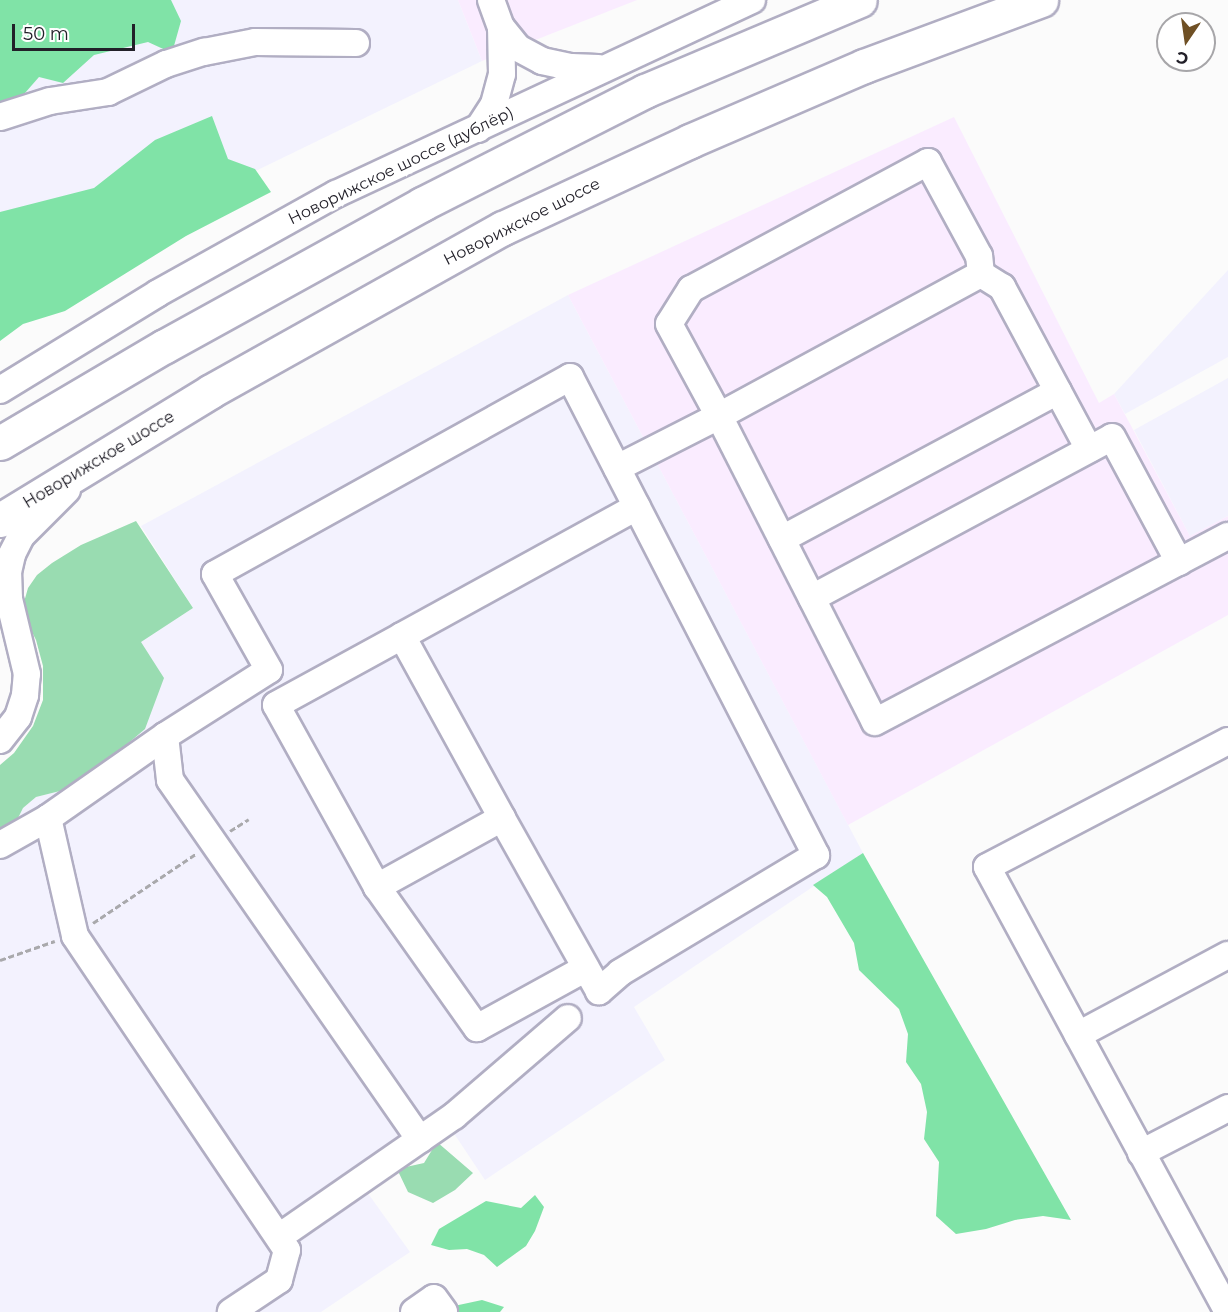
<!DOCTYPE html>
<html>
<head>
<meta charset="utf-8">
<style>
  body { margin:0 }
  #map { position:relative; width:1228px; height:1312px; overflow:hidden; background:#fbfbfb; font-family:Montserrat,sans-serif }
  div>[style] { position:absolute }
  .built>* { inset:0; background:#f3f2fe }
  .industrial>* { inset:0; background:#faecff }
  .green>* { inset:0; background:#99dcb1 }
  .forest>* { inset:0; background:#80e3a7 }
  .path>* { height:3px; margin-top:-1.5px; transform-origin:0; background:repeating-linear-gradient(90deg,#a9a9ac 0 6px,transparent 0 9px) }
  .roads { filter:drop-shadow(2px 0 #b1aec3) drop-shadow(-2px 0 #b1aec3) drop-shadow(0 2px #b1aec3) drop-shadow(0 -2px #b1aec3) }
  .minor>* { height:26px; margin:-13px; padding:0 13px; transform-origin:13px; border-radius:13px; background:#fff }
  .highway>* { height:33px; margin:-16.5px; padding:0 16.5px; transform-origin:16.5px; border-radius:16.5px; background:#fff }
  span { translate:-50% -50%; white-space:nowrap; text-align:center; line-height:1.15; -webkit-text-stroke:6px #fff; paint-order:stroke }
  .street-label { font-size:16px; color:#222029 }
  .north { position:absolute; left:1156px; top:12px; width:60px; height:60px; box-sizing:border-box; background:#fff; border:2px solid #a7a6a9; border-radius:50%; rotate:193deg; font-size:16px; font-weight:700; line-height:24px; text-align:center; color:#222029 }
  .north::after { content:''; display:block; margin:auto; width:21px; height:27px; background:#6f5025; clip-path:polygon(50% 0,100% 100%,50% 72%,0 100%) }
  .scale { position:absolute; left:12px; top:24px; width:123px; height:27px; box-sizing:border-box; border:3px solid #222029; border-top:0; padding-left:8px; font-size:18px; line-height:21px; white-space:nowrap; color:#222029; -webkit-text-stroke:4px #fff; paint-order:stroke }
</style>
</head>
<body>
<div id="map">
  <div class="built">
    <i style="clip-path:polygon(0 0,458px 0,482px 61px,0 295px)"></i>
    <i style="clip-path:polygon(1228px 270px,1228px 357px,1125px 414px,1114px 394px)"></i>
    <i style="clip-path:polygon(568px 295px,863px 853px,634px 1007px,665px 1060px,485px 1180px,449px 1126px,362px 1185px,410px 1252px,321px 1312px,0 1312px,0 837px,16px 822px,23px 808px,36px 797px,64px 790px,99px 768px,140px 642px,193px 608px,141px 526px)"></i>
    <i style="clip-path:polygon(1228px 378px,1228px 516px,1190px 536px,1134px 430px)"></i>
  </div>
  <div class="industrial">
    <i style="clip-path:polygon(458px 0,637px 0,482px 61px)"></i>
    <i style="clip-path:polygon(954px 117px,1099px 403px,1114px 394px,1190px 536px,1228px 516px,1228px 615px,848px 825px,568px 295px)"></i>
  </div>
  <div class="green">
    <i style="clip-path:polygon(136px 521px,193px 608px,141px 642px,164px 678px,145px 729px,99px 768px,64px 790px,36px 797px,23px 808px,16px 822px,0 837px,0 765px,14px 753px,33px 726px,43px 700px,43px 666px,36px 640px,25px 618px,24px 602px,28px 588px,37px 575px,52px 563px,81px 545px)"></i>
    <i style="clip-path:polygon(437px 1142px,473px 1173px,455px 1190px,433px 1203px,408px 1192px,397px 1169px,424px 1163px)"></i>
  </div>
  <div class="forest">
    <i style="clip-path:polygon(0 0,171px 0,181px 21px,172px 53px,148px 42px,94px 55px,63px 83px,39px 77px,18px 101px,0 108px)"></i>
    <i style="clip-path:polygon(212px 116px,228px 159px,255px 169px,271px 192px,186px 236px,65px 311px,23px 324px,0 341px,0 212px,94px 188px,155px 140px)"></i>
    <i style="clip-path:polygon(863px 853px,1071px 1220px,1043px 1216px,1015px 1220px,986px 1229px,956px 1234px,936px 1216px,939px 1162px,924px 1139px,927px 1112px,921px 1084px,906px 1062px,908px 1034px,899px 1009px,859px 970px,854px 943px,827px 897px,813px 885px)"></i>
    <i style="clip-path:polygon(535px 1195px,544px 1207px,535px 1231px,526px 1246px,497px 1267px,484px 1255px,467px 1249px,449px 1250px,431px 1245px,439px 1229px,486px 1201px,521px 1208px)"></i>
    <i style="clip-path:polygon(482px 1300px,504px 1307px,500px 1312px,426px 1312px)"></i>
  </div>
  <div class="path">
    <i style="left:230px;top:831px;width:22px;rotate:-32deg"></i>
    <i style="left:93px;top:923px;width:125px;rotate:-33.9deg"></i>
    <i style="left:0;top:960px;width:58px;rotate:-19.1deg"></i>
  </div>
  <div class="roads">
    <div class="minor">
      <i style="left:491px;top:0;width:29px;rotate:70deg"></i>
      <i style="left:501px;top:27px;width:27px;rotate:51deg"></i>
      <i style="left:518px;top:48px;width:27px;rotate:28deg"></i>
      <i style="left:542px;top:61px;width:30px;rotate:12deg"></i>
      <i style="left:571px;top:67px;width:27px;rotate:2deg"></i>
      <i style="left:0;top:117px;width:52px;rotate:-17.7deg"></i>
      <i style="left:50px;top:101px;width:59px;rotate:-8.8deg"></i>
      <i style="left:108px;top:92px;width:64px;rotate:-25.8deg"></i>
      <i style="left:166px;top:64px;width:40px;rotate:-18deg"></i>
      <i style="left:204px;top:52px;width:52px;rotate:-11.1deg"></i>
      <i style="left:255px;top:42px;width:101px;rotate:0.6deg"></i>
      <i style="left:478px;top:129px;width:30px;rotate:-57deg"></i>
      <i style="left:494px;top:104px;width:31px;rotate:-75deg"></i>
      <i style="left:502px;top:74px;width:47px;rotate:-91.2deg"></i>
      <i style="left:981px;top:274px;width:18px;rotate:-96deg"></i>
      <i style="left:979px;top:256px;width:107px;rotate:-118.5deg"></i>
      <i style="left:928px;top:162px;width:269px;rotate:151.8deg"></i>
      <i style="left:691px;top:289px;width:41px;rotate:122.2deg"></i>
      <i style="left:669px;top:324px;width:105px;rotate:61.5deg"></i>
      <i style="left:719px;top:416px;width:298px;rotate:-28.5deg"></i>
      <i style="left:981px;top:274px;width:25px;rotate:32deg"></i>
      <i style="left:1002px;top:287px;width:184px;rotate:61.8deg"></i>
      <i style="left:0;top:390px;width:185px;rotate:-31.5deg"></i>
      <i style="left:158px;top:293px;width:204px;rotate:-29.1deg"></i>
      <i style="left:336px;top:194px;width:459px;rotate:-25deg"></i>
      <i style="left:617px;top:468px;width:114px;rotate:-27deg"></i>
      <i style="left:719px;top:416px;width:343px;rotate:63deg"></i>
      <i style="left:875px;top:722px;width:399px;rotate:-27.8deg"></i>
      <i style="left:782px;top:539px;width:313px;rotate:-28.2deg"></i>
      <i style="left:812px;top:598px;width:340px;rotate:-28.2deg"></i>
      <i style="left:1112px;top:437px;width:142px;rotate:61.8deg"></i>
      <i style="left:402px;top:636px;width:208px;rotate:61.2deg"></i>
      <i style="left:502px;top:818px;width:143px;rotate:151.1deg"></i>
      <i style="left:377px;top:887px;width:208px;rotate:-119deg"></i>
      <i style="left:276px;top:705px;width:144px;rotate:-28.7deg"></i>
      <i style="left:402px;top:636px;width:268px;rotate:-28.8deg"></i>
      <i style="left:165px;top:736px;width:44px;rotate:83.5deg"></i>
      <i style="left:170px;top:780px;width:438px;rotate:55.2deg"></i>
      <i style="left:0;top:740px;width:29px;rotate:-52deg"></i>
      <i style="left:18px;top:717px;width:23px;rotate:-72deg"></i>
      <i style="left:25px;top:695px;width:21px;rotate:-85deg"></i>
      <i style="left:27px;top:674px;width:77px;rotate:-103.5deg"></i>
      <i style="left:9px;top:599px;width:27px;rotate:-92deg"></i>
      <i style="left:8px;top:572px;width:18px;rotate:-77deg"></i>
      <i style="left:12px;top:554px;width:20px;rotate:-63deg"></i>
      <i style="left:21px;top:536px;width:65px;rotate:-45deg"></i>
      <i style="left:48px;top:818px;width:143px;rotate:-35deg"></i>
      <i style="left:165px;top:736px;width:123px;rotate:-32.4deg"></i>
      <i style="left:269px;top:670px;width:110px;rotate:-119.4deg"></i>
      <i style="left:215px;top:574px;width:406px;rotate:-29deg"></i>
      <i style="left:570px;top:377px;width:538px;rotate:62.77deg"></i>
      <i style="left:816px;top:855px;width:229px;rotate:149deg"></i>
      <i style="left:620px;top:973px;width:28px;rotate:139deg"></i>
      <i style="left:599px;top:991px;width:198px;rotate:-119.3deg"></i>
      <i style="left:0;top:845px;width:55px;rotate:-29.4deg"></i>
      <i style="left:48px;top:818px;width:121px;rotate:77.1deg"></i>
      <i style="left:75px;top:936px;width:379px;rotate:56deg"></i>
      <i style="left:287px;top:1250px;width:31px;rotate:105deg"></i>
      <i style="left:279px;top:1280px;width:58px;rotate:146.3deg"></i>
      <i style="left:377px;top:887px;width:173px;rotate:54.7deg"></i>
      <i style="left:477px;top:1028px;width:124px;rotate:-28.8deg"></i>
      <i style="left:1078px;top:1035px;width:170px;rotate:-28.1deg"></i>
      <i style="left:1141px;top:1153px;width:98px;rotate:-27.3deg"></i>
      <i style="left:279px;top:1237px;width:213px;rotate:-34.7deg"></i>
      <i style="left:454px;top:1116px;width:150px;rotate:-40.7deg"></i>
      <i style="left:414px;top:1312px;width:24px;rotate:-35deg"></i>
      <i style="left:434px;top:1298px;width:17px;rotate:54deg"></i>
      <i style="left:1228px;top:1312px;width:506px;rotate:-118.44deg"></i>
      <i style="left:987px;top:867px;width:272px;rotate:-27.6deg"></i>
    </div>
    <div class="highway">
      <i style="left:0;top:443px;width:191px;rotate:-30.5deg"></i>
      <i style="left:165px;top:346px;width:294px;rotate:-28.9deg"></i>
      <i style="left:422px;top:204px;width:250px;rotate:-26.9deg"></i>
      <i style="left:645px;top:91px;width:233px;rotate:-22.9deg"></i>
      <i style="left:0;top:520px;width:247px;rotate:-31.4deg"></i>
      <i style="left:211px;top:391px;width:334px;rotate:-29.2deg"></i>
      <i style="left:503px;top:228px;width:206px;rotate:-24.9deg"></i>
      <i style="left:690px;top:141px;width:189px;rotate:-23.3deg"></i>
      <i style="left:864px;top:66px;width:189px;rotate:-20.4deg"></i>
    </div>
  </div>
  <div class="street-label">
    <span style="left:401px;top:166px;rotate:-26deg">Новорижское шоссе (дублёр)</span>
    <span style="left:522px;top:222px;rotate:-27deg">Новорижское шоссе</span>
    <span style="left:99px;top:460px;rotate:-31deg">Новорижское шоссе</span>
  </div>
  <div class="north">С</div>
  <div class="scale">50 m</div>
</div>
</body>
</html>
